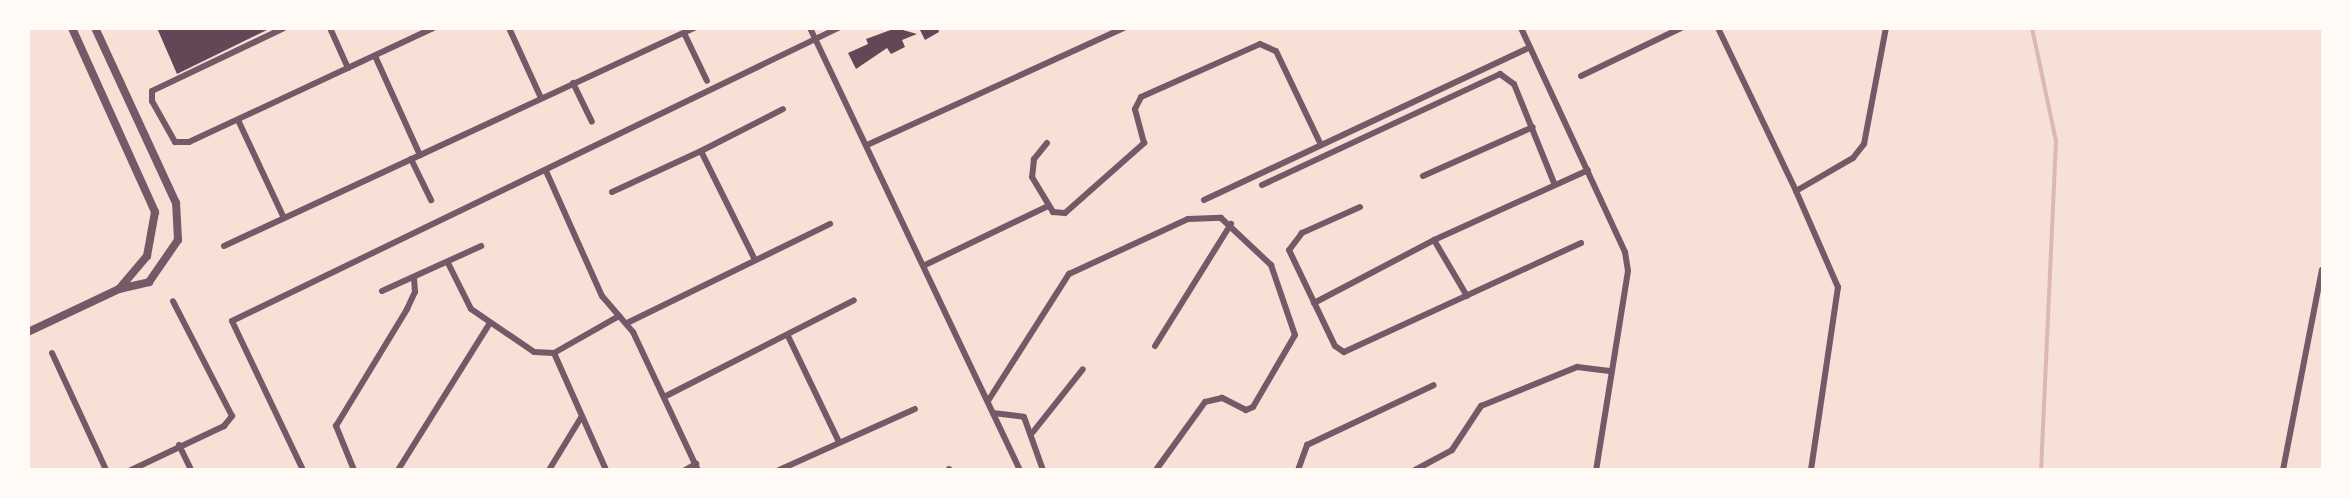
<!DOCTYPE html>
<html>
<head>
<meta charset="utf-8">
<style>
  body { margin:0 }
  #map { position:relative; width:2351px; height:498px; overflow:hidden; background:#f7e1d7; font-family:"Fira Sans Condensed",sans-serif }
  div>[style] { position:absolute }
  .stream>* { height:4px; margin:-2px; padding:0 2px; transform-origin:2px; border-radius:2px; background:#dcb8b0 }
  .building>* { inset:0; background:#644757 }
  .minor>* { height:6px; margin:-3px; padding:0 3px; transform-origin:3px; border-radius:3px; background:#755966 }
  .tertiary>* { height:8px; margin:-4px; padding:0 4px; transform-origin:4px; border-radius:4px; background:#755966 }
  span { translate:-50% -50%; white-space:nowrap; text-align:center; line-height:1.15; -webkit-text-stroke:5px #fffaf5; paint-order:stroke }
  .frame { position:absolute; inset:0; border:30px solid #fffaf5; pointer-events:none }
</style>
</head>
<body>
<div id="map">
  <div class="stream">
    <i style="left:2032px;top:28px;width:116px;rotate:78deg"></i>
    <i style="left:2056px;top:141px;width:329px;rotate:92.6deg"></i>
  </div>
  <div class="building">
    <i style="clip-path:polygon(157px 28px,271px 28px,177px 74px)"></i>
    <i style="clip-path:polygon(896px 28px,917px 34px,902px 40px,905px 47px,891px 54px,887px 48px,856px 69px,848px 53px,868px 44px,866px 39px)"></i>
    <i style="clip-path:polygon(919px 28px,938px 28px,939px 32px,925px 40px)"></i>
  </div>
  <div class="minor">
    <i style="left:284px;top:28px;width:146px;rotate:154.5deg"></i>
    <i style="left:152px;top:91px;width:10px;rotate:90deg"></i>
    <i style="left:152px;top:101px;width:47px;rotate:60.7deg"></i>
    <i style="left:175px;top:142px;width:14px"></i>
    <i style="left:189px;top:142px;width:269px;rotate:-25deg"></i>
    <i style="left:330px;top:28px;width:44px;rotate:65.8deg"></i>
    <i style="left:509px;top:28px;width:77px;rotate:65.4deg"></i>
    <i style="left:810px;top:28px;width:489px;rotate:64.6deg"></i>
    <i style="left:1521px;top:28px;width:247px;rotate:65.1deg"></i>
    <i style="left:1625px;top:252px;width:19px;rotate:81deg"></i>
    <i style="left:1628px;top:271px;width:202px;rotate:99.1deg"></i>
    <i style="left:1718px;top:28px;width:181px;rotate:64.4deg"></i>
    <i style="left:1796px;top:191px;width:66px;rotate:-30.1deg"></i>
    <i style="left:1853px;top:158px;width:18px;rotate:-52deg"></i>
    <i style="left:1864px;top:144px;width:118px;rotate:-79.3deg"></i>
    <i style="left:684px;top:33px;width:53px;rotate:64.4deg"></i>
    <i style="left:375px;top:56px;width:109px;rotate:65.6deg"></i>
    <i style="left:1581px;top:76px;width:111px;rotate:-25.6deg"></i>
    <i style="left:573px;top:83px;width:43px;rotate:64deg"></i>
    <i style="left:238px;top:120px;width:108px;rotate:64.9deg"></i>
    <i style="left:1047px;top:143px;width:21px;rotate:129deg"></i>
    <i style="left:1034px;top:159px;width:18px;rotate:96deg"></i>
    <i style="left:1032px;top:177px;width:41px;rotate:59deg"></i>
    <i style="left:1053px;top:212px;width:12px;rotate:5deg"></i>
    <i style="left:1065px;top:213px;width:106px;rotate:-41.5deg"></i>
    <i style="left:1144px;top:143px;width:35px;rotate:-105deg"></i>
    <i style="left:1135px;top:109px;width:13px;rotate:-63deg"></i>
    <i style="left:1141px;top:97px;width:130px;rotate:-24deg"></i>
    <i style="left:1260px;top:44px;width:17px;rotate:24deg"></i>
    <i style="left:1276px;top:51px;width:102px;rotate:64.4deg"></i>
    <i style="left:867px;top:145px;width:282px;rotate:-24.5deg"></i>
    <i style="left:411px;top:159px;width:46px;rotate:64deg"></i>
    <i style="left:546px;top:171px;width:137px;rotate:65.9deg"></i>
    <i style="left:602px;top:296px;width:48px;rotate:49.3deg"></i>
    <i style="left:633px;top:332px;width:153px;rotate:64.8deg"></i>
    <i style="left:1423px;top:176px;width:120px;rotate:-24deg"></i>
    <i style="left:1262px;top:185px;width:263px;rotate:-25deg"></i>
    <i style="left:1500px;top:74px;width:17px;rotate:36deg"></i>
    <i style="left:1514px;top:84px;width:107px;rotate:68deg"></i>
    <i style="left:1796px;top:191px;width:105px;rotate:66.4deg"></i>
    <i style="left:1838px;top:287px;width:185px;rotate:98.4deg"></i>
    <i style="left:612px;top:192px;width:98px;rotate:-24.7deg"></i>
    <i style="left:1204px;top:200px;width:360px;rotate:-25.1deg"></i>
    <i style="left:1360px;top:207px;width:64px;rotate:155.9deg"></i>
    <i style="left:1302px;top:233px;width:21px;rotate:127deg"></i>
    <i style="left:1289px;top:250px;width:106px;rotate:64.4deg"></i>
    <i style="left:1335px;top:346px;width:11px;rotate:34deg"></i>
    <i style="left:1344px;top:352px;width:261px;rotate:-24.7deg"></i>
    <i style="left:1434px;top:240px;width:65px;rotate:59.5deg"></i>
    <i style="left:224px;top:246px;width:518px;rotate:-24.88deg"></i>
    <i style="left:754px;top:258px;width:119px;rotate:-116.4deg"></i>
    <i style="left:701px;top:151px;width:92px;rotate:-27.1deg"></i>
    <i style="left:448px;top:263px;width:51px;rotate:63.4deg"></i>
    <i style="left:471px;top:309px;width:76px;rotate:34.3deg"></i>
    <i style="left:534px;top:352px;width:20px;rotate:3deg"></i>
    <i style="left:554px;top:353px;width:75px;rotate:-29.6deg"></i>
    <i style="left:925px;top:265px;width:136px;rotate:-25.6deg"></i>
    <i style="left:382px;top:291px;width:109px;rotate:-24.4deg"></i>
    <i style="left:1314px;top:303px;width:136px;rotate:-27.7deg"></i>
    <i style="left:1434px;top:240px;width:169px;rotate:-24.4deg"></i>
    <i style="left:627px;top:323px;width:226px;rotate:-26deg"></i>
    <i style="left:788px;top:336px;width:118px;rotate:64.3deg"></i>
    <i style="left:1155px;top:346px;width:144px;rotate:-58.1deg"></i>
    <i style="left:52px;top:353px;width:129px;rotate:65.2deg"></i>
    <i style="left:554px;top:353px;width:128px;rotate:66deg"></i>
    <i style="left:664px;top:397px;width:213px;rotate:-27deg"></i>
    <i style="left:988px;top:401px;width:151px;rotate:-57.5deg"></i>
    <i style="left:1069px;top:274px;width:131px;rotate:-24.8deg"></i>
    <i style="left:1188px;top:219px;width:33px;rotate:-2deg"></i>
    <i style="left:1221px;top:218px;width:69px;rotate:43.2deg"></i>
    <i style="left:1271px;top:265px;width:74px;rotate:71.1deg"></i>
    <i style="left:1295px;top:335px;width:83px;rotate:120.3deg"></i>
    <i style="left:1253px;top:407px;width:8px;rotate:157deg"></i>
    <i style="left:1246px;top:410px;width:27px;rotate:-153deg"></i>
    <i style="left:1222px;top:398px;width:17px;rotate:167deg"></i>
    <i style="left:1205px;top:402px;width:84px;rotate:125.8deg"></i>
    <i style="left:993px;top:413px;width:31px;rotate:7deg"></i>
    <i style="left:1024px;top:417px;width:56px;rotate:70.3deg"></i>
    <i style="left:1033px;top:432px;width:80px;rotate:-51.6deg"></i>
    <i style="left:179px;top:445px;width:28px;rotate:64deg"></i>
    <i style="left:131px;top:470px;width:103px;rotate:-25.3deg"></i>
    <i style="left:224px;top:426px;width:13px;rotate:-51deg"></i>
    <i style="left:232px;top:416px;width:129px;rotate:-117.2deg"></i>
    <i style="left:303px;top:470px;width:165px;rotate:-115.5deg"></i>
    <i style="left:232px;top:321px;width:673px;rotate:-25.8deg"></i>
    <i style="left:354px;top:470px;width:48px;rotate:-112.2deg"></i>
    <i style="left:336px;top:426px;width:137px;rotate:-58.7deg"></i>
    <i style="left:407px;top:309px;width:19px;rotate:-65deg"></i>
    <i style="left:415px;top:292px;width:15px;rotate:-94deg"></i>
    <i style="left:398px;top:470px;width:173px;rotate:-58deg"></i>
    <i style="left:549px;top:470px;width:63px;rotate:-58.6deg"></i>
    <i style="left:685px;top:470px;width:13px;rotate:-29deg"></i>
    <i style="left:779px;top:470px;width:149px;rotate:-24.2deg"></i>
    <i style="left:949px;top:470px;width:1px;rotate:-90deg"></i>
    <i style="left:1298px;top:470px;width:27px;rotate:-70deg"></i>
    <i style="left:1307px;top:445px;width:140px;rotate:-25.3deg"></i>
    <i style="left:1415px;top:470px;width:42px;rotate:-28.4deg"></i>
    <i style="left:1452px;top:450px;width:53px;rotate:-56.6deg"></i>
    <i style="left:1481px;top:406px;width:104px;rotate:-22.1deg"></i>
    <i style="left:1577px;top:367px;width:35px;rotate:7deg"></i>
    <i style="left:2283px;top:470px;width:204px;rotate:-79deg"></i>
  </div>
  <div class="tertiary">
    <i style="left:72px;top:28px;width:202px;rotate:65.7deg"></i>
    <i style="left:155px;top:212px;width:45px;rotate:100.3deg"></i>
    <i style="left:147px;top:256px;width:43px;rotate:130.3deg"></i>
    <i style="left:28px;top:332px;width:101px;rotate:-25.3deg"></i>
    <i style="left:119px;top:289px;width:31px;rotate:-13deg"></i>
    <i style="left:149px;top:282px;width:51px;rotate:-55.4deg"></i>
    <i style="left:178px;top:240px;width:37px;rotate:-93deg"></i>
    <i style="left:176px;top:203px;width:193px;rotate:-114.8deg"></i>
  </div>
  <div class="frame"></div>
</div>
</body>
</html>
